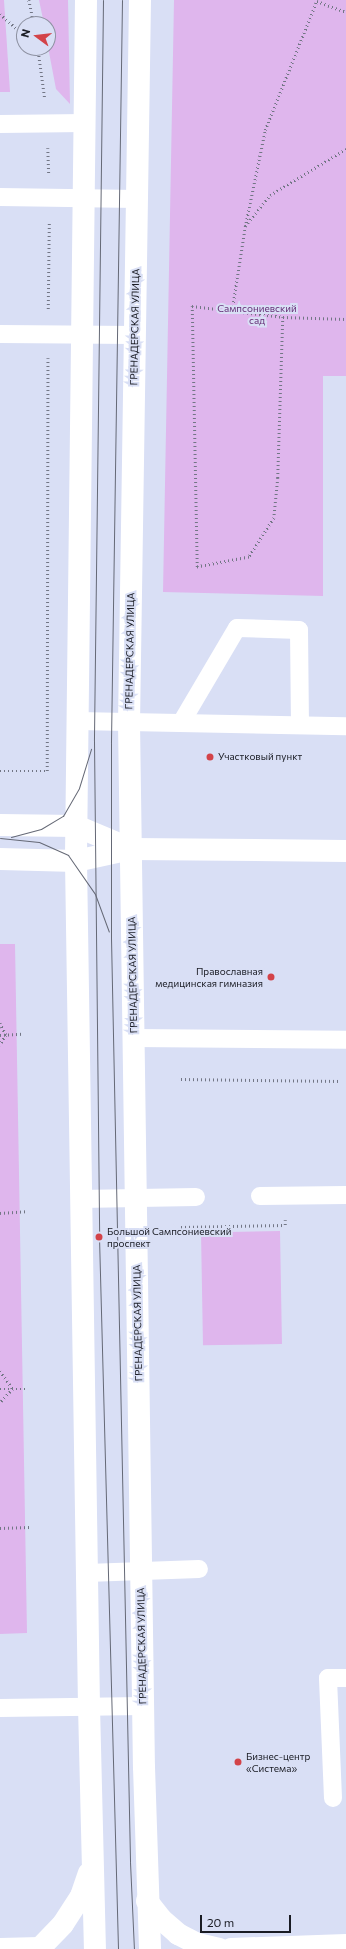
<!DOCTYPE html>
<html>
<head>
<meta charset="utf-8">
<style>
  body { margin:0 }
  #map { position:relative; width:346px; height:1949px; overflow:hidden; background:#d9dff5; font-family:Commissioner,sans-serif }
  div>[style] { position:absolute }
  .green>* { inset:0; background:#dfb6ed; transform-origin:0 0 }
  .path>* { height:2.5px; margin-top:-1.25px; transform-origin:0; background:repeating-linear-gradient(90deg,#727685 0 1px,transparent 0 4px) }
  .lane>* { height:18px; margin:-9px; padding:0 9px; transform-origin:9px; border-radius:9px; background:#fff }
  .secondary>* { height:22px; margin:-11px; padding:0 11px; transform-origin:11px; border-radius:11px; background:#fff }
  .tram>* { height:1px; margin:-0.5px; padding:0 0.5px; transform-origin:0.5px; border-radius:0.5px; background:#656976 }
  .dots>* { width:11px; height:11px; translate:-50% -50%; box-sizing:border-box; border:2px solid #d9dff5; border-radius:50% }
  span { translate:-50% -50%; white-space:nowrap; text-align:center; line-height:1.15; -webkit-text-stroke:4px #d9dff5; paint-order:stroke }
  .park-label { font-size:10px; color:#663077 }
  .street-label { font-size:10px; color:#1a1c24 }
  .poi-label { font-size:10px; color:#1a1c24 }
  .left { translate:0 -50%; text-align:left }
  .right { translate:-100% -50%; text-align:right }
  .north { position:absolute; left:16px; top:16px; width:40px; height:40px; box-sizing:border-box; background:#d9dff5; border:1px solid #8d91a1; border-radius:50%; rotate:285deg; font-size:11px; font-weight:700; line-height:16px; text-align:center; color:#1a1c24 }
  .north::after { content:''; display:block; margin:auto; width:14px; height:18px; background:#d34349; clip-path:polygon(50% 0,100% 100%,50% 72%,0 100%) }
  .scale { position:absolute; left:200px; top:1915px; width:91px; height:18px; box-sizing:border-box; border:2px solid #1a1c24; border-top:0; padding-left:5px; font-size:12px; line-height:14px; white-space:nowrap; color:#1a1c24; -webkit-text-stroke:3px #d9dff5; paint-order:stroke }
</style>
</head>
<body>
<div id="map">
  <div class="green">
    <i style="clip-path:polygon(0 0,4px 0,10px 92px,0 92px)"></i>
    <i style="clip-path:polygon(39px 0,68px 0,70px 104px,56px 89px,48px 47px,48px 24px,44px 24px)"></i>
    <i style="clip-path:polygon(174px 0,346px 0,346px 376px,323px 376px,323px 596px,163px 592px)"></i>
    <i style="clip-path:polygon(0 944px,15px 944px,27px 1633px,0 1634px)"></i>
    <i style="left:280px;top:1231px;width:113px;height:79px;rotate:89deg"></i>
  </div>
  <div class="path">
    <i style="left:29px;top:0;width:25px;rotate:78deg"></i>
    <i style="left:317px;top:1px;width:31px;rotate:21deg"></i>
    <i style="left:0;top:14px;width:32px;rotate:41deg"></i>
    <i style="left:38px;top:48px;width:51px;rotate:82.2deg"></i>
    <i style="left:48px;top:148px;width:25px;rotate:88deg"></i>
    <i style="left:245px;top:226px;width:40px;rotate:-51deg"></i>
    <i style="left:270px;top:195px;width:89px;rotate:-31.2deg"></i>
    <i style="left:48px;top:309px;width:87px;rotate:-89.3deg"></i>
    <i style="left:232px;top:310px;width:84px;rotate:-81.1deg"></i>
    <i style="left:245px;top:227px;width:99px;rotate:-78.3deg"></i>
    <i style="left:265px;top:130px;width:140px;rotate:-68.2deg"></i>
    <i style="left:283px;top:317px;width:161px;rotate:91.8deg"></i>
    <i style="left:278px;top:478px;width:40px;rotate:95.7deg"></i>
    <i style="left:274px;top:518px;width:46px;rotate:122.7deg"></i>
    <i style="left:249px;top:557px;width:53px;rotate:169.1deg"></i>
    <i style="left:197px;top:567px;width:261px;rotate:-91.1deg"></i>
    <i style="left:192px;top:306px;width:92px;rotate:6.9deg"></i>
    <i style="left:283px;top:317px;width:63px;rotate:1.8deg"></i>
    <i style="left:0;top:771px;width:47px"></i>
    <i style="left:47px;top:771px;width:413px;rotate:-89.9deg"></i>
    <i style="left:0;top:1023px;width:13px;rotate:63deg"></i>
    <i style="left:6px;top:1035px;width:12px;rotate:121deg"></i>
    <i style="left:0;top:1035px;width:22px;rotate:-3deg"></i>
    <i style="left:181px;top:1079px;width:160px;rotate:0.7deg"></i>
    <i style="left:0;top:1213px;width:26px;rotate:-4deg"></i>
    <i style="left:181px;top:1227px;width:104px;rotate:-1.1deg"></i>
    <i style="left:285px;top:1225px;width:5px;rotate:-90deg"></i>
    <i style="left:0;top:1371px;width:22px;rotate:54deg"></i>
    <i style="left:13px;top:1389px;width:19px;rotate:133deg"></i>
    <i style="left:0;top:1389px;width:28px"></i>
    <i style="left:0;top:1528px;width:30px;rotate:-2deg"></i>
  </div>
  <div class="lane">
    <i style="left:0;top:124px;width:85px;rotate:-0.7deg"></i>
    <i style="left:0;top:197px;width:137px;rotate:0.8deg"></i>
    <i style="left:0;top:334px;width:135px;rotate:0.4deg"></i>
    <i style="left:77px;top:721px;width:269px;rotate:1.1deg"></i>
    <i style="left:181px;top:723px;width:110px;rotate:-59.5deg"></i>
    <i style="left:237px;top:628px;width:62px;rotate:1.8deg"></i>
    <i style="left:299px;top:630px;width:95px;rotate:89.4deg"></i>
    <i style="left:134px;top:1038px;width:212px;rotate:0.5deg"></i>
    <i style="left:260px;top:1196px;width:86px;rotate:-0.7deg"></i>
    <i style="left:80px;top:1199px;width:116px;rotate:-1deg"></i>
    <i style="left:87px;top:1573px;width:112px;rotate:-2deg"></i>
    <i style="left:0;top:1708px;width:143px;rotate:-0.8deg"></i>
    <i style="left:333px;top:1798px;width:120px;rotate:-92.4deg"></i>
    <i style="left:328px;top:1678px;width:18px"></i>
  </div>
  <div class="secondary">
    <i style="left:86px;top:0;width:861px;rotate:90.67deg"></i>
    <i style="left:76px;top:861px;width:845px;rotate:89.12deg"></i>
    <i style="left:89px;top:1706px;width:243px;rotate:88.6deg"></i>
    <i style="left:140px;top:0;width:722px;rotate:90.87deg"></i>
    <i style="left:129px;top:722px;width:1045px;rotate:89.18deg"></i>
    <i style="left:144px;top:1767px;width:182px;rotate:88.1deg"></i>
    <i style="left:0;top:825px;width:76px;rotate:0.8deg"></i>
    <i style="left:76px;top:826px;width:60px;rotate:22.7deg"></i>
    <i style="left:0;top:859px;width:76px;rotate:1.5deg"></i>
    <i style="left:76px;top:861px;width:56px;rotate:-12.3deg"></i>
    <i style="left:131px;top:849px;width:215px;rotate:0.5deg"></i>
    <i style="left:147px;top:1901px;width:23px;rotate:52deg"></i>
    <i style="left:161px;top:1919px;width:23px;rotate:41deg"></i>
    <i style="left:178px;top:1934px;width:22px;rotate:27deg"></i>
    <i style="left:198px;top:1944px;width:22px;rotate:13deg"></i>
    <i style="left:40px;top:1948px;width:33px;rotate:-46deg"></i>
    <i style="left:63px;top:1924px;width:33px;rotate:-57deg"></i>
    <i style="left:81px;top:1896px;width:24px;rotate:-71deg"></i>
    <i style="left:0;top:1949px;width:40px;rotate:-1.4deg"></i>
    <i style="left:231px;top:1949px;width:115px;rotate:-2deg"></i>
  </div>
  <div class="tram">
    <i style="left:103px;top:0;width:741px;rotate:90.7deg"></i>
    <i style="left:94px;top:741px;width:496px;rotate:89.4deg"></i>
    <i style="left:99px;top:1237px;width:712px;rotate:88.47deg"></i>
    <i style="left:122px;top:0;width:743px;rotate:90.85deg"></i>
    <i style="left:111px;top:743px;width:195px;rotate:90deg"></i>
    <i style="left:111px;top:938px;width:924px;rotate:88.82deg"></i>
    <i style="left:130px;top:1862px;width:87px;rotate:87.4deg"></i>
    <i style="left:11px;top:837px;width:31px;rotate:-15deg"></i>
    <i style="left:41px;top:829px;width:26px;rotate:-31deg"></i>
    <i style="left:63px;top:816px;width:32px;rotate:-60deg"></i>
    <i style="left:79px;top:788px;width:41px;rotate:-72.9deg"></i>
    <i style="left:0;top:838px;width:39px;rotate:6deg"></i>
    <i style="left:39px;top:842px;width:32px;rotate:24deg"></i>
    <i style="left:68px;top:855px;width:47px;rotate:55.3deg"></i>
    <i style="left:95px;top:894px;width:40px;rotate:69.8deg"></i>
  </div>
  <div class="dots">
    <i style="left:210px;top:757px;background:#d34349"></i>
    <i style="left:271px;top:977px;background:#d34349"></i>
    <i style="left:99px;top:1237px;background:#d34349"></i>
    <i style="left:238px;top:1762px;background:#d34349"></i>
  </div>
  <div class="park-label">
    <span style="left:257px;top:314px">Сампсониевский<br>сад</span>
  </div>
  <div class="street-label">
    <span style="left:135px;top:327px;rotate:-89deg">ГРЕНАДЕРСКАЯ УЛИЦА</span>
    <span style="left:130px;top:651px;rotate:-89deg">ГРЕНАДЕРСКАЯ УЛИЦА</span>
    <span style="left:133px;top:975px;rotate:-91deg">ГРЕНАДЕРСКАЯ УЛИЦА</span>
    <span style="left:138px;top:1323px;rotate:-91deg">ГРЕНАДЕРСКАЯ УЛИЦА</span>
    <span style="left:142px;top:1646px;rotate:-91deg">ГРЕНАДЕРСКАЯ УЛИЦА</span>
  </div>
  <div class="poi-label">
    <span class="left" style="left:218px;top:757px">Участковый пункт</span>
    <span class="right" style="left:263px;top:977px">Православная<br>медицинская гимназия</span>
    <span class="left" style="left:107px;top:1237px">Большой Сампсониевский<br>проспект</span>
    <span class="left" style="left:246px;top:1762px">Бизнес-центр<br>«Система»</span>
  </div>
  <div class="north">N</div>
  <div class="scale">20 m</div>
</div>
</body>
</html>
